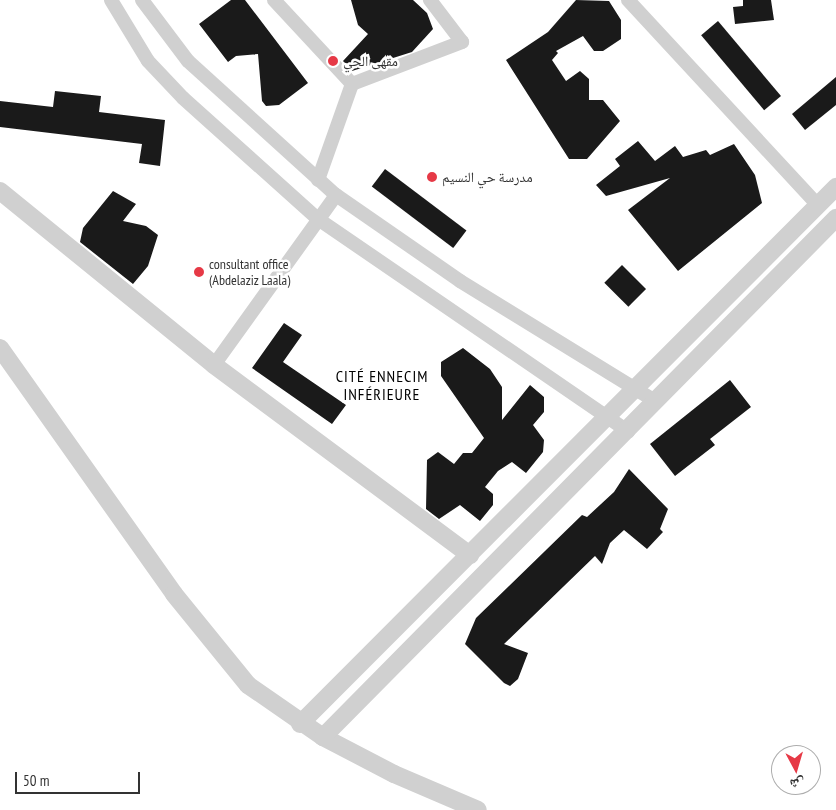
<!DOCTYPE html>
<html>
<head>
<meta charset="utf-8">
<style>
  body { margin:0 }
  #map { position:relative; width:836px; height:810px; overflow:hidden; background:#fff; font-family:"PT Sans Narrow","Noto Naskh Arabic",sans-serif }
  div>[style] { position:absolute }
  .building>* { inset:0; background:#1a1a1a; transform-origin:0 0 }
  .minor>* { height:14px; margin:-7px; padding:0 7px; transform-origin:7px; border-radius:7px; background:#d0d0d0 }
  .tertiary>* { height:18px; margin:-9px; padding:0 9px; transform-origin:9px; border-radius:9px; background:#d0d0d0 }
  .dots>* { width:14px; height:14px; translate:-50% -50%; box-sizing:border-box; border:2px solid #fff; border-radius:50% }
  span { translate:-50% -50%; white-space:nowrap; text-align:center; line-height:1.15; -webkit-text-stroke:5px #fff; paint-order:stroke }
  .poi-label { font-size:14px; color:#333 }
  .left { translate:0 -50%; text-align:left }
  .quarter-label { font-size:16px; color:#000; letter-spacing:1px }
  .north { position:absolute; left:771px; top:745px; width:50px; height:50px; box-sizing:border-box; background:#fff; border:1px solid #adadad; border-radius:50%; rotate:174deg; font-size:14px; font-weight:700; line-height:20px; text-align:center; color:#333 }
  .north::after { content:''; display:block; margin:auto; width:18px; height:22px; background:#e63946; clip-path:polygon(50% 0,100% 100%,50% 72%,0 100%) }
  .scale { position:absolute; left:15px; top:772px; width:125px; height:22px; box-sizing:border-box; border:2px solid #333; border-top:0; padding-left:6px; font-size:15px; line-height:18px; white-space:nowrap; color:#333; -webkit-text-stroke:4px #fff; paint-order:stroke }
</style>
</head>
<body>
<div id="map">
  <div class="building">
    <i style="clip-path:polygon(231px 0,245px 0,308px 83px,279px 105px,266px 106px,262px 101px,258px 54px,236px 56px,228px 62px,199px 24px)"></i>
    <i style="clip-path:polygon(351px 0,413px 0,427px 13px,433px 29px,412px 52px,352px 71px,343px 61px,368px 34px,358px 25px)"></i>
    <i style="clip-path:polygon(576px 0,609px 1px,621px 20px,621px 39px,603px 51px,594px 51px,583px 36px,556px 51px,558px 53px,552px 60px,566px 81px,580px 71px,589px 79px,589px 100px,603px 100px,620px 121px,587px 159px,569px 159px,506px 60px,548px 32px)"></i>
    <i style="clip-path:polygon(743px 0,771px 0,774px 20px,735px 24px,733px 7px,743px 6px)"></i>
    <i style="left:718px;top:21px;width:98px;height:22px;rotate:50deg"></i>
    <i style="clip-path:polygon(836px 77px,836px 105px,805px 130px,792px 114px)"></i>
    <i style="clip-path:polygon(55px 91px,101px 96px,99px 112px,165px 120px,160px 166px,139px 163px,142px 144px,0 127px,0 101px,53px 107px)"></i>
    <i style="clip-path:polygon(638px 141px,655px 161px,675px 146px,683px 157px,706px 150px,710px 155px,734px 144px,755px 175px,762px 203px,678px 271px,628px 210px,670px 178px,606px 196px,596px 185px,620px 166px,615px 159px)"></i>
    <i style="left:385px;top:169px;width:102px;height:22px;rotate:37deg"></i>
    <i style="clip-path:polygon(113px 191px,136px 204px,123px 221px,146px 226px,158px 235px,148px 266px,133px 284px,80px 242px,83px 228px)"></i>
    <i style="left:622px;top:265px;width:34px;height:25px;rotate:45deg"></i>
    <i style="clip-path:polygon(284px 323px,302px 335px,283px 362px,346px 405px,332px 424px,252px 368px)"></i>
    <i style="clip-path:polygon(463px 348px,490px 369px,502px 387px,502px 420px,530px 385px,544px 397px,544px 412px,533px 425px,544px 440px,543px 452px,526px 473px,512px 462px,498px 471px,485px 487px,493px 494px,493px 505px,480px 521px,460px 505px,439px 519px,426px 509px,427px 460px,438px 452px,454px 464px,463px 453px,472px 453px,484px 438px,441px 376px,441px 362px)"></i>
    <i style="clip-path:polygon(730px 380px,751px 407px,710px 439px,715px 445px,675px 476px,650px 444px)"></i>
    <i style="clip-path:polygon(629px 469px,668px 509px,660px 529px,663px 532px,647px 549px,624px 530px,610px 543px,602px 564px,595px 556px,504px 644px,528px 653px,518px 679px,510px 686px,504px 683px,465px 644px,476px 618px,582px 515px,587px 517px,614px 492px)"></i>
  </div>
  <div class="minor">
    <i style="left:111px;top:0;width:71px;rotate:58.8deg"></i>
    <i style="left:148px;top:61px;width:51px;rotate:46.6deg"></i>
    <i style="left:183px;top:98px;width:181px;rotate:41.9deg"></i>
    <i style="left:318px;top:219px;width:376px;rotate:34.4deg"></i>
    <i style="left:142px;top:0;width:76px;rotate:53deg"></i>
    <i style="left:188px;top:61px;width:200px;rotate:42.2deg"></i>
    <i style="left:336px;top:195px;width:151px;rotate:34.7deg"></i>
    <i style="left:460px;top:281px;width:229px;rotate:31.6deg"></i>
    <i style="left:274px;top:0;width:115px;rotate:47.1deg"></i>
    <i style="left:628px;top:0;width:280px;rotate:47.2deg"></i>
    <i style="left:318px;top:180px;width:102px;rotate:-70.5deg"></i>
    <i style="left:352px;top:84px;width:118px;rotate:-20.9deg"></i>
    <i style="left:462px;top:42px;width:53px;rotate:-127.3deg"></i>
    <i style="left:214px;top:365px;width:209px;rotate:-54.3deg"></i>
  </div>
  <div class="tertiary">
    <i style="left:0;top:191px;width:276px;rotate:39.1deg"></i>
    <i style="left:214px;top:365px;width:319px;rotate:36.6deg"></i>
    <i style="left:0;top:348px;width:301px;rotate:54.7deg"></i>
    <i style="left:174px;top:594px;width:117px;rotate:50.9deg"></i>
    <i style="left:248px;top:685px;width:91px;rotate:34.7deg"></i>
    <i style="left:323px;top:737px;width:80px;rotate:27.5deg"></i>
    <i style="left:394px;top:774px;width:91px;rotate:23.2deg"></i>
    <i style="left:300px;top:724px;width:759px;rotate:-45.05deg"></i>
    <i style="left:323px;top:737px;width:730px;rotate:-45.33deg"></i>
  </div>
  <div class="dots">
    <i style="left:333px;top:61px;background:#e63946"></i>
    <i style="left:432px;top:177px;background:#e63946"></i>
    <i style="left:199px;top:272px;background:#e63946"></i>
  </div>
  <div class="poi-label">
    <span class="left" style="left:343px;top:61px">مقهى الحي</span>
    <span class="left" style="left:442px;top:177px">مدرسة حي النسيم</span>
    <span class="left" style="left:209px;top:272px">consultant office<br>(Abdelaziz Laala)</span>
  </div>
  <div class="quarter-label">
    <span style="left:382px;top:385px">CITÉ ENNECIM<br>INFÉRIEURE</span>
  </div>
  <div class="north">ش</div>
  <div class="scale">50 m</div>
</div>
</body>
</html>
